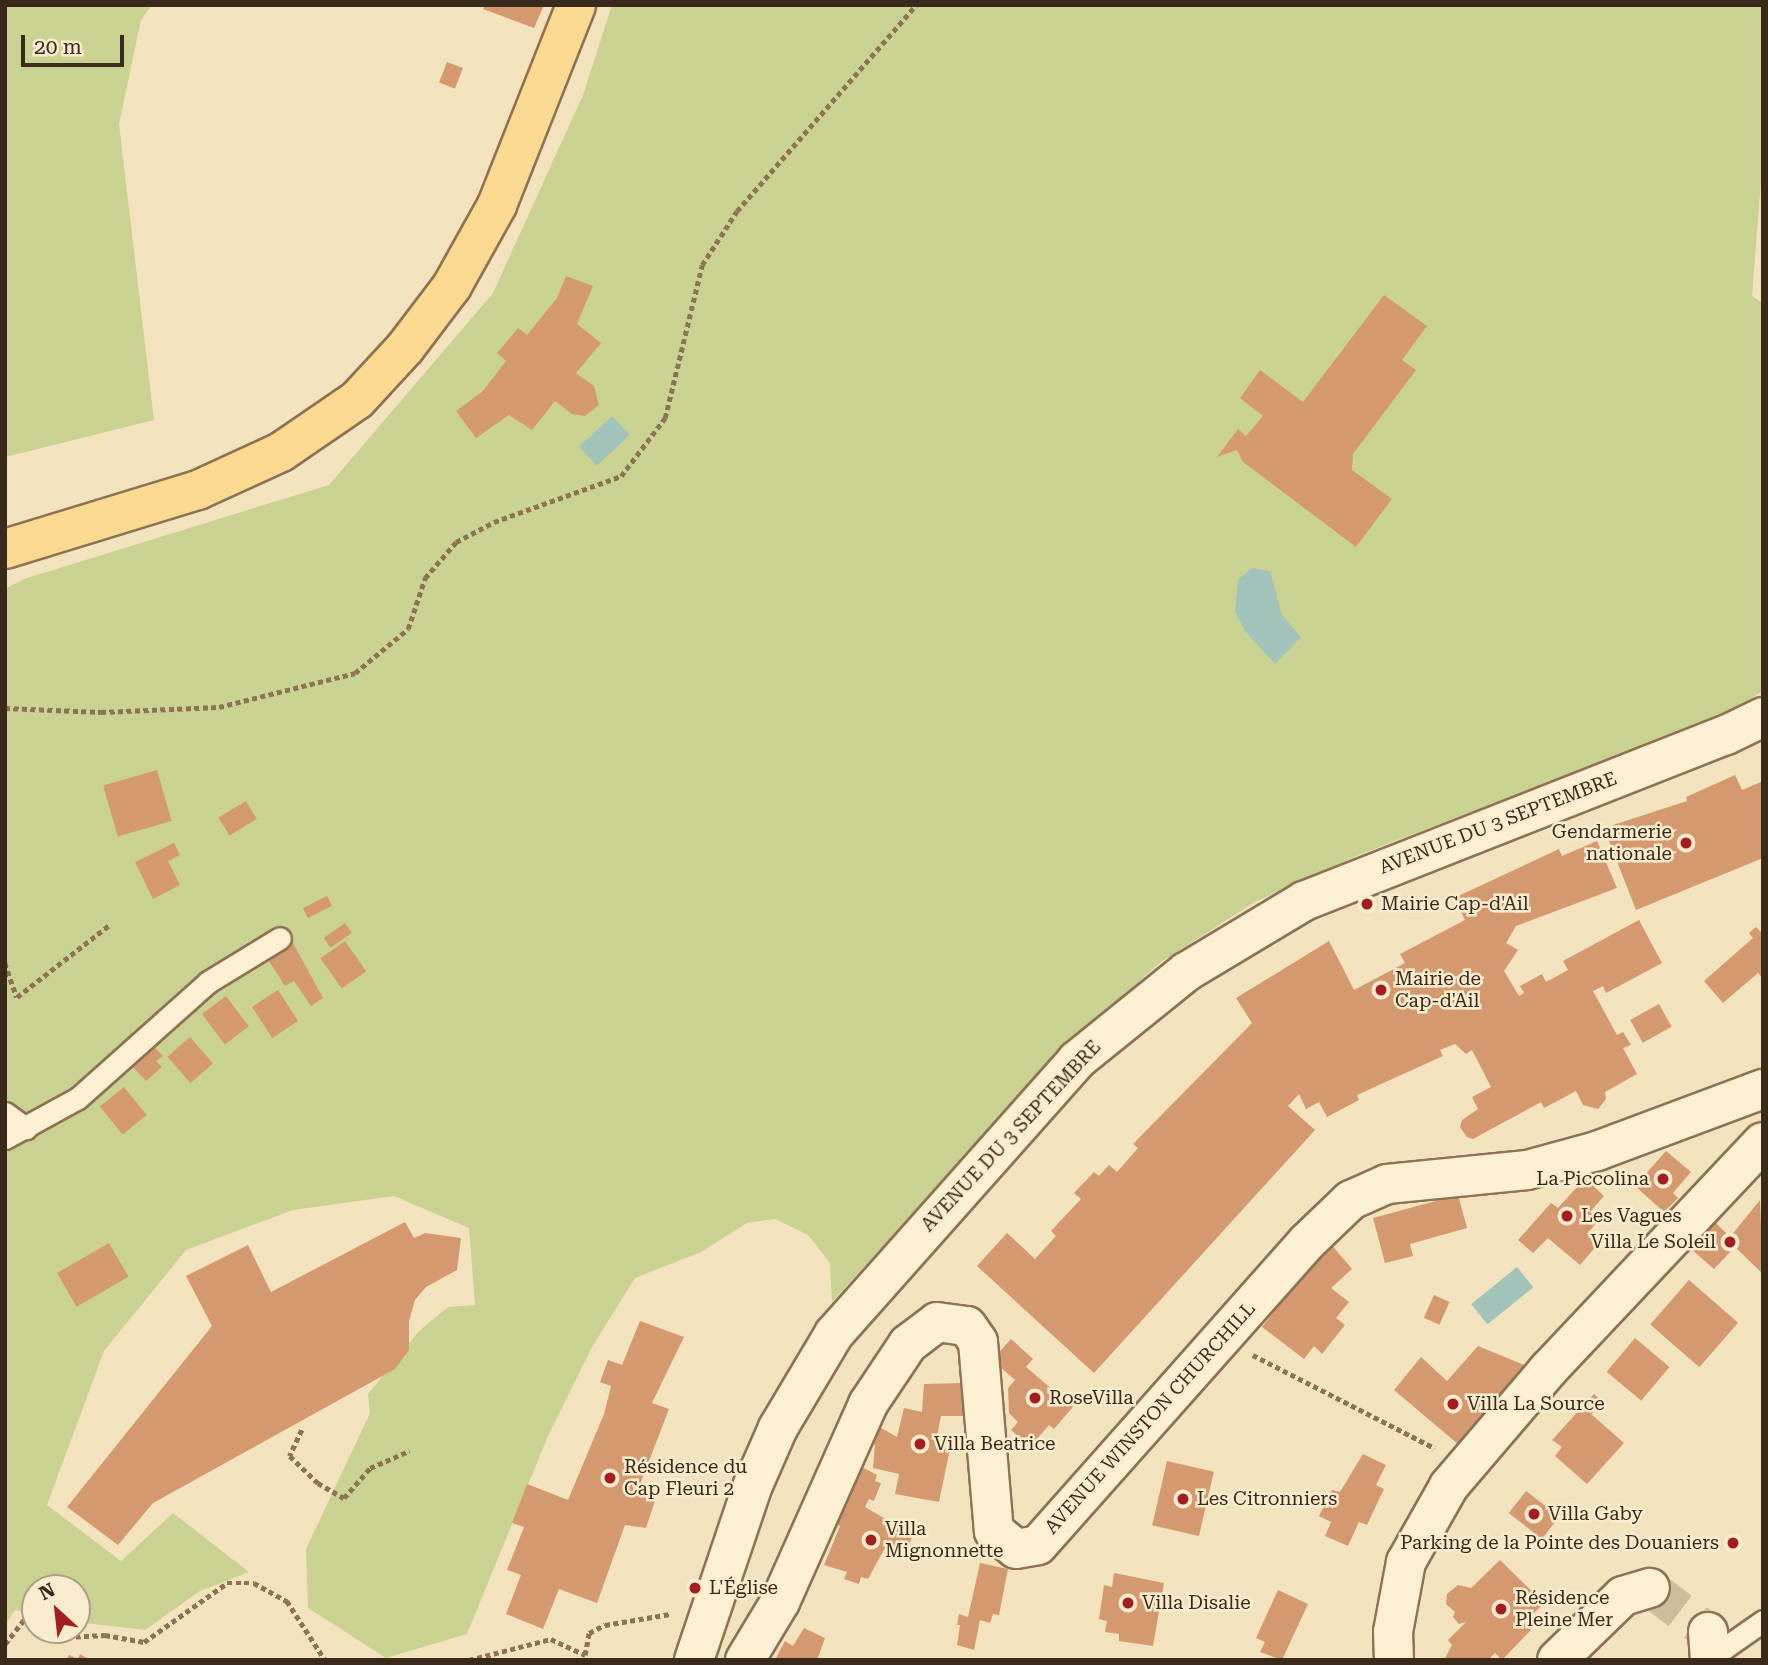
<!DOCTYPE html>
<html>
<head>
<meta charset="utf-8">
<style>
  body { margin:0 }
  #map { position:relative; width:1768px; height:1665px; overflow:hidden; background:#f2e2be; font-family:"Roboto Serif",serif }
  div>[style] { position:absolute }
  .green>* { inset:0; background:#cad291 }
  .water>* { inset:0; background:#a2c3b9; transform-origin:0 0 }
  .building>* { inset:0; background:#d5996f; transform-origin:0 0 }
  .street-tunnel>* { height:38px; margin-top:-19px; transform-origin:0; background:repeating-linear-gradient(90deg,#cdbd9d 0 38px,transparent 0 57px) }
  .path>* { height:4.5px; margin-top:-2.25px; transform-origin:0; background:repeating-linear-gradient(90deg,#8d7254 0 5px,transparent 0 8.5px) }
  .roads { filter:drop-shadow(2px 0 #8d7254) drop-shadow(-2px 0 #8d7254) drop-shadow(0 2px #8d7254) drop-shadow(0 -2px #8d7254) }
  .lane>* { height:21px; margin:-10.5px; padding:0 10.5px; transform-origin:10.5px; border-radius:10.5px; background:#fcefd2 }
  .street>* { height:38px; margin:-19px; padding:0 19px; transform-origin:19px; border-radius:19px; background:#fcefd2 }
  .secondary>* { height:38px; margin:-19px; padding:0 19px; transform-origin:19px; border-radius:19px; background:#fcefd2 }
  .primary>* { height:38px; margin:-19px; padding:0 19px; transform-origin:19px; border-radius:19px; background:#fad991 }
  .dots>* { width:19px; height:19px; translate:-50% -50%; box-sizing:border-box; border:4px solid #f9ecce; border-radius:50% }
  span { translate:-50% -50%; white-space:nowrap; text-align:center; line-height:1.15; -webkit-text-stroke:5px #f9ecce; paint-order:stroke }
  .street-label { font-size:19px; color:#3a2a1b }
  .poi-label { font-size:19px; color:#3a2a1b }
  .right { translate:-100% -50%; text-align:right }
  .left { translate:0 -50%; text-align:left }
  .frame { position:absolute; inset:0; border:7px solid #3a2a1b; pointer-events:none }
  .north { position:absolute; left:21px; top:1574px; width:70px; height:70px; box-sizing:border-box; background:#f9ecce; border:2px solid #ad9e86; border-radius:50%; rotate:333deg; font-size:19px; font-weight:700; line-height:28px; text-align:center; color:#3a2a1b }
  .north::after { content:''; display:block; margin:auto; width:24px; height:32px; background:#a21e20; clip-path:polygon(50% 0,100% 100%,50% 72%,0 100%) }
  .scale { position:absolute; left:21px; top:35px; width:103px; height:32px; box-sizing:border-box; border:4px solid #3a2a1b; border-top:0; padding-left:9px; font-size:21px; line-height:24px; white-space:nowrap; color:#3a2a1b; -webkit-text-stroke:5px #f9ecce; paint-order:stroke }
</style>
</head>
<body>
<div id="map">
  <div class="green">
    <i style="clip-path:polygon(5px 5px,152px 5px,141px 20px,119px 124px,154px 420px,5px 457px)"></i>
    <i style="clip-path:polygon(612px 5px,1763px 5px,1763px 156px,1752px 296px,1763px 303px,1763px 691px,1725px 715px,1361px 854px,1255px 902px,1161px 962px,1053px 1058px,832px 1302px,830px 1263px,808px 1235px,775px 1219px,747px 1223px,701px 1252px,635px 1278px,592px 1347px,548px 1436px,467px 1634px,386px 1658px,308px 1608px,306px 1549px,370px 1413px,368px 1394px,419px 1331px,448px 1307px,475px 1305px,469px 1228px,394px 1196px,293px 1210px,186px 1250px,104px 1351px,47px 1505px,121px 1561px,173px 1513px,249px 1572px,200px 1591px,145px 1630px,77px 1622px,77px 1588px,35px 1588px,35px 1615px,15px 1610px,5px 1625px,5px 589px,24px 579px,329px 485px,493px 293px,583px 95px)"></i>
  </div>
  <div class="water">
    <i style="left:612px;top:416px;width:26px;height:45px;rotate:47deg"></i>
    <i style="clip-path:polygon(1252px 568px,1270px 571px,1282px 615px,1301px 637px,1275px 664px,1245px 631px,1235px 612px,1238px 580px)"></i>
    <i style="left:1517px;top:1267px;width:26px;height:59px;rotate:51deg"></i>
  </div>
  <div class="building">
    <i style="clip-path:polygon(485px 5px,544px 5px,534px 28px,483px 9px)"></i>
    <i style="left:447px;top:62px;width:17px;height:22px;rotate:21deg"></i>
    <i style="clip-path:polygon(566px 276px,593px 286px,577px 324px,601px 343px,576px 373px,594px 386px,599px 405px,585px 416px,572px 414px,555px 401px,532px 430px,509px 415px,476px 438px,456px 411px,482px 392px,506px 361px,497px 353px,518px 328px,527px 335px,557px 298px)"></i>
    <i style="clip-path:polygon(1384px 295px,1427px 326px,1402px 360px,1416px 370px,1353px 454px,1352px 470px,1392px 499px,1356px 547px,1243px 462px,1237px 450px,1217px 457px,1238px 429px,1246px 436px,1263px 416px,1240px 398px,1260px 370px,1303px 402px)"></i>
    <i style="left:157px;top:770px;width:53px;height:56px;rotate:74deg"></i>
    <i style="clip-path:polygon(1735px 775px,1742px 790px,1763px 781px,1763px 858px,1636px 910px,1604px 828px,1687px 801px,1686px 797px)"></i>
    <i style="left:246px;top:801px;width:21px;height:32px;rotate:59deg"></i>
    <i style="clip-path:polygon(1597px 841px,1617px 888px,1516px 926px,1506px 943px,1518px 950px,1504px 971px,1519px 996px,1524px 993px,1520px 986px,1542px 974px,1546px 982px,1568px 970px,1563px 961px,1639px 920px,1662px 963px,1606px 993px,1603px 986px,1593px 991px,1617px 1035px,1623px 1032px,1631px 1045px,1623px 1048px,1637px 1074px,1605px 1092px,1606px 1099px,1598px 1109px,1583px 1105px,1576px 1091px,1544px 1108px,1541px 1102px,1473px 1139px,1467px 1137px,1460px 1127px,1462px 1120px,1478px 1109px,1472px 1097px,1491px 1087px,1472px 1050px,1466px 1054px,1455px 1044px,1440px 1050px,1443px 1056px,1357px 1095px,1359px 1100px,1327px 1117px,1319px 1102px,1306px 1109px,1299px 1094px,1288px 1106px,1315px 1130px,1094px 1373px,977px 1266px,1007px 1233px,1035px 1259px,1056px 1236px,1051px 1231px,1081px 1199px,1074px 1193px,1094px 1172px,1099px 1176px,1109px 1165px,1117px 1172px,1138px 1148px,1133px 1144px,1252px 1023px,1236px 998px,1329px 941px,1354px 990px,1405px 963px,1400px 954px,1465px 920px,1454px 898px,1559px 849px,1562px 856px)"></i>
    <i style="clip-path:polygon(174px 843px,180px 855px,168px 861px,180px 885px,153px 899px,135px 862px)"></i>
    <i style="left:327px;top:896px;width:11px;height:27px;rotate:63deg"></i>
    <i style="left:345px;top:923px;width:12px;height:26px;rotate:55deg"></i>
    <i style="clip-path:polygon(1756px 927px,1763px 934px,1763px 979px,1758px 973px,1723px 1003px,1704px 981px,1753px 938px,1749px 933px)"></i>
    <i style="clip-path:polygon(292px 941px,323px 998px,311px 1006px,294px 981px,285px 986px,267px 958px)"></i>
    <i style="left:345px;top:941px;width:37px;height:30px;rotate:55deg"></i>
    <i style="left:278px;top:990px;width:37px;height:31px;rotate:57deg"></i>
    <i style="left:226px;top:996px;width:38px;height:30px;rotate:53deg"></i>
    <i style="left:1659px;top:1004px;width:26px;height:33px;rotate:61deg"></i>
    <i style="left:190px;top:1037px;width:35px;height:30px;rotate:49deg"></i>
    <i style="clip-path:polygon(155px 1048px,163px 1056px,156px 1061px,162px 1067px,146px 1081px,133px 1067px)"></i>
    <i style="left:124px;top:1087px;width:36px;height:31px;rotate:51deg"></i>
    <i style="clip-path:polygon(1666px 1151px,1691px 1172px,1673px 1193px,1678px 1198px,1664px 1212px,1635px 1186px)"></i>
    <i style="clip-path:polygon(1585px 1178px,1604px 1196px,1590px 1212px,1599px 1220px,1587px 1234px,1598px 1244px,1580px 1265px,1548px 1238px,1533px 1253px,1518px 1240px,1551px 1203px,1558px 1208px)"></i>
    <i style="clip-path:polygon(1458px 1195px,1467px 1228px,1410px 1244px,1413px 1256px,1385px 1263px,1373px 1218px)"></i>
    <i style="clip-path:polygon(1760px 1200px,1763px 1274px,1735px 1247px,1714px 1269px,1691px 1249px,1716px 1223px,1730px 1237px)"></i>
    <i style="clip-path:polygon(405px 1222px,414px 1238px,425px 1233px,461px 1238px,457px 1270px,426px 1287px,415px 1300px,409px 1321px,409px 1350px,395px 1369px,153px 1503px,118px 1545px,67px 1507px,212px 1326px,186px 1276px,248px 1245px,271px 1292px)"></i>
    <i style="left:109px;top:1243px;width:39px;height:60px;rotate:60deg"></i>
    <i style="clip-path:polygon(1330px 1243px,1352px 1269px,1331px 1288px,1349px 1302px,1336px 1318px,1345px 1325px,1322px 1354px,1314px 1346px,1304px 1359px,1262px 1327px)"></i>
    <i style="left:1689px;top:1280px;width:65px;height:59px;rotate:41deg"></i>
    <i style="left:1434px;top:1295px;width:17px;height:25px;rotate:24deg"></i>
    <i style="clip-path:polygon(640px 1321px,684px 1337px,652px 1403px,669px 1409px,639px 1487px,656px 1498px,646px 1528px,625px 1525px,597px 1603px,559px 1589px,543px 1629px,506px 1614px,521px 1575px,507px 1570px,524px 1527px,512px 1523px,527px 1484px,568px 1500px,604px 1414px,611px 1386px,600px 1382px,608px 1360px,622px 1365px)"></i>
    <i style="left:1635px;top:1338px;width:45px;height:44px;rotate:40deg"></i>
    <i style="clip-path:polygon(1011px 1339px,1033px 1359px,1026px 1367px,1073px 1407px,1054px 1429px,1049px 1425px,1030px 1447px,1011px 1430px,1018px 1422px,1009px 1413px,1008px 1388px,1015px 1380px,992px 1360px)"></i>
    <i style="clip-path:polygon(1478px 1346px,1536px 1370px,1520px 1388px,1511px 1380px,1465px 1450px,1394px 1390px,1421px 1357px,1447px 1381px)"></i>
    <i style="clip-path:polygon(964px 1383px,964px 1416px,941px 1416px,935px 1446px,950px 1449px,939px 1502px,895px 1494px,899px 1474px,873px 1468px,875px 1445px,868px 1440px,876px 1425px,897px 1437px,904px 1408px,922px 1412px,924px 1384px)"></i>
    <i style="clip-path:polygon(1594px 1394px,1603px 1402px,1591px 1414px,1624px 1443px,1587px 1484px,1555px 1456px,1562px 1447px,1552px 1440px)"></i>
    <i style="clip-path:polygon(1363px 1454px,1386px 1465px,1376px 1485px,1384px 1489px,1367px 1525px,1359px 1522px,1348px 1546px,1325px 1536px,1331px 1522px,1319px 1516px,1332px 1490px,1340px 1492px)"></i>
    <i style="left:1167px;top:1461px;width:48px;height:66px;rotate:13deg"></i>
    <i style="clip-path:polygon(856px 1464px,877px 1475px,875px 1481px,881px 1483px,874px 1501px,869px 1499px,865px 1507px,913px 1535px,906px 1553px,886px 1546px,868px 1579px,861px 1577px,859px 1584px,844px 1579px,847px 1572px,824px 1565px,840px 1526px,831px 1523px)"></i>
    <i style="left:1526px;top:1491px;width:42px;height:28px;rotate:38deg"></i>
    <i style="clip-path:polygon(1500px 1560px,1544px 1603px,1524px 1623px,1531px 1630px,1502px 1660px,1495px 1653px,1488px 1660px,1444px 1660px,1452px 1645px,1448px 1640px,1466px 1622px,1459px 1624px,1453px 1617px,1455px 1612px,1446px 1604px,1447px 1594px,1458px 1585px,1471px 1588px)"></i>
    <i style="clip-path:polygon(980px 1563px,1008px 1569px,999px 1615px,993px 1614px,990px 1623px,980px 1620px,974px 1650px,957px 1645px,960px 1625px,957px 1625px,959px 1614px,968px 1617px)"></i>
    <i style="clip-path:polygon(1114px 1573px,1164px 1583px,1153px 1646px,1119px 1641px,1119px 1634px,1105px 1632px,1107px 1621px,1099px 1619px,1104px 1585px,1112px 1587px)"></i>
    <i style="clip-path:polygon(1278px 1590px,1308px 1604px,1282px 1660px,1260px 1652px,1265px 1642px,1256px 1638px)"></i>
    <i style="clip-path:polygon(804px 1628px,825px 1638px,817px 1660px,775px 1660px,785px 1641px,793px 1646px)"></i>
    <i style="clip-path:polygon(80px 1654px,90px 1660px,66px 1660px,69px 1655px,78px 1659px)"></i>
  </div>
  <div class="street-tunnel">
    <i style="left:1650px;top:1588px;width:73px;rotate:37.2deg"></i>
  </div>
  <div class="path">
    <i style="left:5px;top:708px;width:96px;rotate:2.4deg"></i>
    <i style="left:101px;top:712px;width:118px;rotate:-2.4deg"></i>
    <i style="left:219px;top:707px;width:140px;rotate:-14deg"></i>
    <i style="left:355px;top:673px;width:69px;rotate:-39.7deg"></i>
    <i style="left:408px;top:629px;width:54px;rotate:-71.6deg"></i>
    <i style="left:425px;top:578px;width:48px;rotate:-49.3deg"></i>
    <i style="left:456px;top:542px;width:43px;rotate:-27.8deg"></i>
    <i style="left:494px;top:522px;width:135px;rotate:-19.9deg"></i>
    <i style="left:621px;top:476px;width:73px;rotate:-52.8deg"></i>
    <i style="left:665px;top:418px;width:157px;rotate:-76.4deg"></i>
    <i style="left:702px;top:265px;width:64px;rotate:-57.1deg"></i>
    <i style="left:737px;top:211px;width:273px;rotate:-49deg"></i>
    <i style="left:5px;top:963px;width:36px;rotate:71deg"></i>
    <i style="left:17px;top:997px;width:117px;rotate:-38deg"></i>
    <i style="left:1253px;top:1355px;width:204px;rotate:27.1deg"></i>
    <i style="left:302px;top:1430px;width:29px;rotate:115deg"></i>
    <i style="left:290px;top:1456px;width:39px;rotate:44deg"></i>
    <i style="left:318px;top:1483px;width:30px;rotate:30deg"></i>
    <i style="left:344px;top:1498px;width:40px;rotate:-49deg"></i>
    <i style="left:370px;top:1468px;width:43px;rotate:-23.6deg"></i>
    <i style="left:50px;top:1630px;width:18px;rotate:22deg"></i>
    <i style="left:67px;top:1637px;width:38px;rotate:-3deg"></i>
    <i style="left:105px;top:1635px;width:40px;rotate:10deg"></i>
    <i style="left:144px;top:1642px;width:102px;rotate:-35.4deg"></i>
    <i style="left:227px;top:1583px;width:27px"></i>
    <i style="left:254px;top:1583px;width:38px;rotate:29deg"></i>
    <i style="left:287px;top:1601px;width:70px;rotate:57.2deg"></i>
    <i style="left:5px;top:1644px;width:31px;rotate:-52deg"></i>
    <i style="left:24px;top:1620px;width:12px;rotate:20deg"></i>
    <i style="left:469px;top:1660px;width:85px;rotate:-14.4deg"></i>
    <i style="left:551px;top:1639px;width:38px;rotate:25deg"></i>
    <i style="left:585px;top:1655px;width:22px;rotate:-80deg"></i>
    <i style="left:589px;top:1633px;width:18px;rotate:-27deg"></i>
    <i style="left:605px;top:1625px;width:66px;rotate:-9.6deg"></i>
  </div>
  <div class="roads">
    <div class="lane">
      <i style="left:5px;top:1113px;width:26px;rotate:36deg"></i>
      <i style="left:5px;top:1138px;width:83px;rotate:-28.7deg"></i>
      <i style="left:78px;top:1098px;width:174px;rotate:-41.7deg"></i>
      <i style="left:208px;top:982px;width:84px;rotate:-31.4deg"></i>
      <i style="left:1713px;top:1656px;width:61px;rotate:-35deg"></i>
    </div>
    <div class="street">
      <i style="left:1708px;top:1632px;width:28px;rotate:86deg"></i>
      <i style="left:745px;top:1660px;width:68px;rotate:-58.9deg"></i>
      <i style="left:780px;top:1602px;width:217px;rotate:-66deg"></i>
      <i style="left:868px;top:1404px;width:72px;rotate:-56.3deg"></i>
      <i style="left:908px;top:1344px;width:36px;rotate:-37deg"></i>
      <i style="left:937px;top:1322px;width:30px;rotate:8deg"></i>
      <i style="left:967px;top:1326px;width:19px;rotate:55deg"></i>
      <i style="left:978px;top:1342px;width:190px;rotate:85.2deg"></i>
      <i style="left:994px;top:1531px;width:28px;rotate:39deg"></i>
      <i style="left:1016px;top:1549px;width:22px;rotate:-10deg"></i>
      <i style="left:1038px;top:1545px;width:405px;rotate:-48.4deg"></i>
      <i style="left:1307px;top:1242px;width:61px;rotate:-43.7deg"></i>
      <i style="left:1351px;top:1200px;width:39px;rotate:-24deg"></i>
      <i style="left:1387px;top:1184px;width:141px;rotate:-5.7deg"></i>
      <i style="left:1527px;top:1170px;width:73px;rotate:-15.2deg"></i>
      <i style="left:1597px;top:1151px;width:177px;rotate:-20.5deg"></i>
      <i style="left:1394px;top:1660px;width:28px;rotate:-92deg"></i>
      <i style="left:1393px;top:1632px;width:71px;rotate:-79.5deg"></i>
      <i style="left:1406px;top:1562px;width:87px;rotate:-60.5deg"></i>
      <i style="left:1449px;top:1486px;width:153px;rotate:-49.5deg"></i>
      <i style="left:1548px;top:1370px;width:313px;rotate:-46.7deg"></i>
      <i style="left:1557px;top:1660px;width:92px;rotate:-44.1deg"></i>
      <i style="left:1623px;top:1596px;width:28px;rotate:-17deg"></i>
    </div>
    <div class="secondary">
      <i style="left:694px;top:1660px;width:185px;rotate:-71.4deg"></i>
      <i style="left:753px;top:1485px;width:62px;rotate:-66.3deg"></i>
      <i style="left:778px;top:1428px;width:109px;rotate:-59.2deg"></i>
      <i style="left:834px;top:1334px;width:366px;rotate:-48.4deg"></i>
      <i style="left:1077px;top:1060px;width:140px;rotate:-38.9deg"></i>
      <i style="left:1186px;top:972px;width:138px;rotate:-31deg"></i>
      <i style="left:1304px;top:901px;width:453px;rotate:-21.5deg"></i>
      <i style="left:1726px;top:735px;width:41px;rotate:-25.9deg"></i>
    </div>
    <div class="primary">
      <i style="left:5px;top:549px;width:202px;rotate:-17deg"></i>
      <i style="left:198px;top:490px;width:91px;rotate:-24.6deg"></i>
      <i style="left:281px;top:452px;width:92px;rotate:-34.4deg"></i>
      <i style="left:357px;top:400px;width:71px;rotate:-47.3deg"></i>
      <i style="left:405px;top:348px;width:78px;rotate:-52.8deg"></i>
      <i style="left:452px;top:286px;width:93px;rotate:-60.9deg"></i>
      <i style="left:497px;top:205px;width:215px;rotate:-68.4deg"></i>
    </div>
  </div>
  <div class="dots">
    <i style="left:1686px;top:843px;background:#a21e20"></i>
    <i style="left:1367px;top:904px;background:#a21e20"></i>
    <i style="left:1381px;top:990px;background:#a21e20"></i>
    <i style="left:1663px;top:1179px;background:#a21e20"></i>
    <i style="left:1567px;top:1216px;background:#a21e20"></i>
    <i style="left:1730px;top:1242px;background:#a21e20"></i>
    <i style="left:1035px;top:1398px;background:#a21e20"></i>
    <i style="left:1453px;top:1404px;background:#a21e20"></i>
    <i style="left:920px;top:1444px;background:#a21e20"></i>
    <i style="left:610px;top:1478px;background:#a21e20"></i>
    <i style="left:1183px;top:1499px;background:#a21e20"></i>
    <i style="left:1534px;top:1514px;background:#a21e20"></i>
    <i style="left:871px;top:1540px;background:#a21e20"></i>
    <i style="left:1733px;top:1543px;background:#a21e20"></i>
    <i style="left:695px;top:1588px;background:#a21e20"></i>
    <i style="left:1128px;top:1603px;background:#a21e20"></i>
    <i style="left:1501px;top:1609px;background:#a21e20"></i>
  </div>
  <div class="street-label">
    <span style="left:1498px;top:823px;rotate:-21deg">AVENUE DU 3 SEPTEMBRE</span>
    <span style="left:1011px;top:1136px;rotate:-47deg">AVENUE DU 3 SEPTEMBRE</span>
    <span style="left:1150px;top:1418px;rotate:-48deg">AVENUE WINSTON CHURCHILL</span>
  </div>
  <div class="poi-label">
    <span class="right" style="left:1672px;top:843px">Gendarmerie<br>nationale</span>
    <span class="left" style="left:1381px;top:904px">Mairie Cap-d'Ail</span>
    <span class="left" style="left:1395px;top:990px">Mairie de<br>Cap-d'Ail</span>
    <span class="right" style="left:1649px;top:1179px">La Piccolina</span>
    <span class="left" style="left:1581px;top:1216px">Les Vagues</span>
    <span class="right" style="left:1716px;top:1242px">Villa Le Soleil</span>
    <span class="left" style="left:1049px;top:1398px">RoseVilla</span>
    <span class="left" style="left:1467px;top:1404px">Villa La Source</span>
    <span class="left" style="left:934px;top:1444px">Villa Beatrice</span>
    <span class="left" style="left:624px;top:1478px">Résidence du<br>Cap Fleuri 2</span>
    <span class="left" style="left:1197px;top:1499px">Les Citronniers</span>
    <span class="left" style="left:1548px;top:1514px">Villa Gaby</span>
    <span class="left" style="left:885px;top:1540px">Villa<br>Mignonnette</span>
    <span class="right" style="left:1719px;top:1543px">Parking de la Pointe des Douaniers</span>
    <span class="left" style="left:709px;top:1588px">L'Église</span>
    <span class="left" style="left:1515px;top:1609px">Résidence<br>Pleine Mer</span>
    <span class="left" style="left:1142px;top:1603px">Villa Disalie</span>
  </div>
  <div class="frame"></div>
  <div class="north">N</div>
  <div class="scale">20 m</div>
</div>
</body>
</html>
